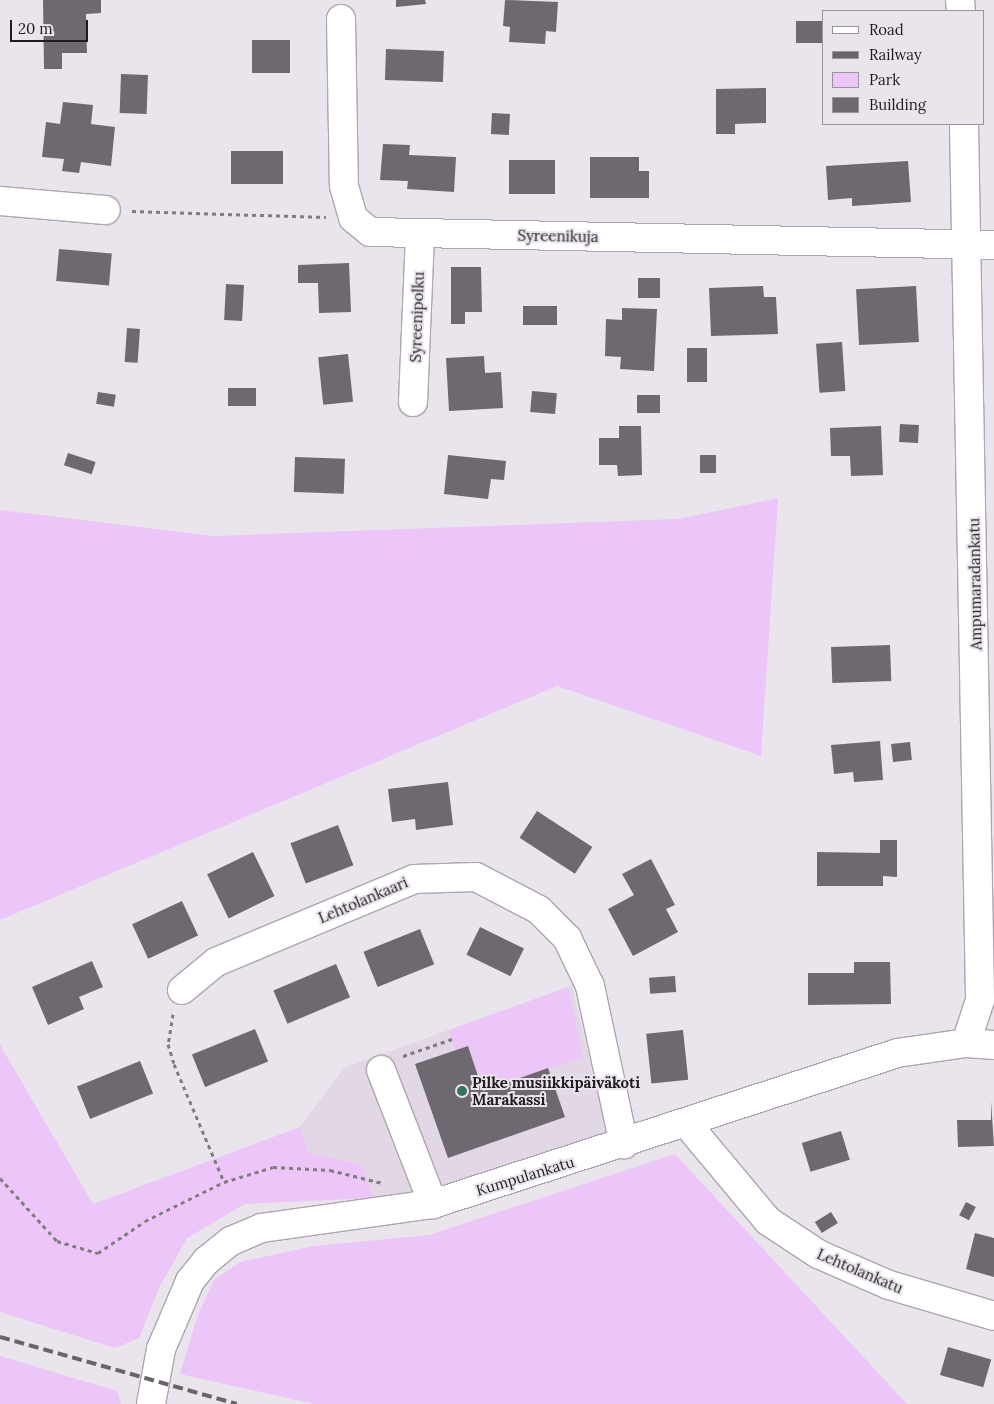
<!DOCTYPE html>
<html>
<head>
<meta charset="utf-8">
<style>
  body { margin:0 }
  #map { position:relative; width:994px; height:1404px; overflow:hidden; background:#eae4ec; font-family:Lora,serif }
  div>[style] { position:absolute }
  .built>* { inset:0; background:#e1d7e5 }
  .green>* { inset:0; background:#ecc6f8 }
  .building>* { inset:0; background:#6e6970; transform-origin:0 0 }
  .path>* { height:3px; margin-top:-1.5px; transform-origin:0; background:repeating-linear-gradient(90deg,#807c81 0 4px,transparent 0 8px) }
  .roads { filter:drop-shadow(1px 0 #aca6ae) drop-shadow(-1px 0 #aca6ae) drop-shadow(0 1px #aca6ae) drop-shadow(0 -1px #aca6ae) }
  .minor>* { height:28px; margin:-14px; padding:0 14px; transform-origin:14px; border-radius:14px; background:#fff }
  .rail>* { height:4px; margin-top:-2px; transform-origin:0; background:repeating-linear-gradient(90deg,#686469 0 10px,transparent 0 15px) }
  .dots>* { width:14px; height:14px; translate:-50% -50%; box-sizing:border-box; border:2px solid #eae4ec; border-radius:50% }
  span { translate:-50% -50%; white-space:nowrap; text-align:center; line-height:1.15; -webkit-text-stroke:4px #eae4ec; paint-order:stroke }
  .street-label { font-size:15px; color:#1e1c1f }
  .poi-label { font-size:15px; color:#1e1c1f; font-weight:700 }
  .left { translate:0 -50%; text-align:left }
  .legend { position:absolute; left:822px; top:10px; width:162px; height:115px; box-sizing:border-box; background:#eae4ec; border:1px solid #98949a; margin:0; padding:6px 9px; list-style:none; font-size:15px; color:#1e1c1f }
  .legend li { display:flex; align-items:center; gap:10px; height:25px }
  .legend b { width:25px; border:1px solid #98949a }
  .scale { position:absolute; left:10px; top:20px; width:78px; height:22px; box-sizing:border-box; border:2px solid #1e1c1f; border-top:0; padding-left:6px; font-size:15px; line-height:18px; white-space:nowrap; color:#1e1c1f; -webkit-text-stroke:4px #eae4ec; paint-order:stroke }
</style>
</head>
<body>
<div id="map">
  <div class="built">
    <i style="clip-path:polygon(572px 986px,607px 1133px,432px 1191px,374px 1198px,361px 1164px,309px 1153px,300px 1127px,345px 1067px)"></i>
  </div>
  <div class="green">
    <i style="clip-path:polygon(778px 498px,761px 756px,557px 686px,0 920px,0 510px,213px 536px,678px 519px)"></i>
    <i style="clip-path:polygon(568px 987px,583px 1057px,483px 1091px,468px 1046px,455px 1050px,449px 1030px)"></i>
    <i style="clip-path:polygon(0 1045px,93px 1204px,300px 1127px,309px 1153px,361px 1164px,374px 1198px,245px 1204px,187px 1238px,159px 1288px,139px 1338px,115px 1348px,0 1312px)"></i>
    <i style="clip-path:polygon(675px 1154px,907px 1404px,314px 1404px,180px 1374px,197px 1317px,214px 1280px,240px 1262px,314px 1246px,429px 1235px)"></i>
    <i style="clip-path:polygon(0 1356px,117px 1391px,121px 1404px,0 1404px)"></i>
  </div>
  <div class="building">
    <i style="clip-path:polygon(43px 0,101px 0,101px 13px,86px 14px,87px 53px,62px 53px,62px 69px,44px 69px)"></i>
    <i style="clip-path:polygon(396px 0,425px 0,426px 4px,396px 7px)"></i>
    <i style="clip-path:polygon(505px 0,558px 2px,556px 32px,546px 31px,545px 44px,509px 42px,510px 27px,503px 26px)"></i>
    <i style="left:796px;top:21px;width:27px;height:22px"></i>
    <i style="left:252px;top:40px;width:38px;height:33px"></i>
    <i style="left:386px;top:49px;width:58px;height:31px;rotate:2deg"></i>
    <i style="left:121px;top:74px;width:27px;height:39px;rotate:2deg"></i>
    <i style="clip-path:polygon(766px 88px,766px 123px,735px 124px,735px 134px,716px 134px,716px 89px)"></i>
    <i style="clip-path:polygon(63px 102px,93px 105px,91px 124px,115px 127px,111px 166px,81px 162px,79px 173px,62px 171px,64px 159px,42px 157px,46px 122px,60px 124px)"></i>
    <i style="left:492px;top:113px;width:18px;height:21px;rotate:3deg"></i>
    <i style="clip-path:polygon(383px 144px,410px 145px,409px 155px,456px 157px,454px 192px,407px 189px,408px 181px,380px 180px)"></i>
    <i style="left:231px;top:151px;width:52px;height:33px"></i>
    <i style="clip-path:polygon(590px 157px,639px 157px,639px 171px,649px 171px,649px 198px,590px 198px)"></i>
    <i style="left:509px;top:160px;width:46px;height:34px"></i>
    <i style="clip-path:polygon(908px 161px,911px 202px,852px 206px,852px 198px,828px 200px,826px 166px)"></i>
    <i style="left:59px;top:249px;width:53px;height:32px;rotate:5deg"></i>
    <i style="clip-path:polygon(349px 263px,351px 312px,319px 313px,318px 283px,298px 283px,298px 265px)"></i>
    <i style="clip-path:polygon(451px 267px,481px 267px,482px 312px,465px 312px,465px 324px,451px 324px)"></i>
    <i style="left:638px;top:278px;width:22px;height:20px"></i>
    <i style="left:226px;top:284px;width:18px;height:36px;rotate:3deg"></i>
    <i style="clip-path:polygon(763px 286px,764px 297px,776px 297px,778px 334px,711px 336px,709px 288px)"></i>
    <i style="left:916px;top:286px;width:56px;height:60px;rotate:87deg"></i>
    <i style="left:523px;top:306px;width:34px;height:19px"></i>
    <i style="clip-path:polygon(622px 308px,657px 309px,654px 371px,620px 369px,621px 357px,605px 356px,606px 319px,622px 320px)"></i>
    <i style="left:127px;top:328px;width:13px;height:34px;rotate:4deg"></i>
    <i style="left:842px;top:342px;width:49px;height:26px;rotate:86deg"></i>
    <i style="left:687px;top:348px;width:20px;height:34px"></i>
    <i style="left:348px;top:354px;width:48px;height:30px;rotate:84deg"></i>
    <i style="clip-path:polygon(484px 356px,485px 373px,501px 372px,503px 408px,449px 411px,446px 358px)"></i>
    <i style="left:228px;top:388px;width:28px;height:18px"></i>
    <i style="left:532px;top:391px;width:25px;height:21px;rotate:5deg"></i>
    <i style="left:98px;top:392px;width:18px;height:12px;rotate:9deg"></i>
    <i style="left:637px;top:395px;width:23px;height:18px"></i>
    <i style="left:900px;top:424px;width:19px;height:18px;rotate:3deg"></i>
    <i style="clip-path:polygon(619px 426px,641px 426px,642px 475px,618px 476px,617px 465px,599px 465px,599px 438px,619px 438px)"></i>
    <i style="clip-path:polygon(881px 426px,883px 475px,851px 476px,850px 456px,831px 456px,830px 428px)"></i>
    <i style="left:68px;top:453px;width:29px;height:13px;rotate:18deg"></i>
    <i style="clip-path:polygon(448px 455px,506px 461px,504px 480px,491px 479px,488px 499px,444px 494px)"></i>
    <i style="left:700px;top:455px;width:16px;height:18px"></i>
    <i style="left:295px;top:457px;width:50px;height:35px;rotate:2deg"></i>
    <i style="left:890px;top:645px;width:36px;height:59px;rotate:88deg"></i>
    <i style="clip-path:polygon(880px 741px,883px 780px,854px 782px,853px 772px,834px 774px,831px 745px)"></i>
    <i style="left:910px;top:742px;width:18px;height:19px;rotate:84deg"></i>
    <i style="clip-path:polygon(448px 782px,453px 825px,416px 830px,415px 819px,392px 822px,388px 789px)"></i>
    <i style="left:537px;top:811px;width:66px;height:32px;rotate:33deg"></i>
    <i style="left:338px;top:825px;width:43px;height:51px;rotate:69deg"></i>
    <i style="clip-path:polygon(880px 840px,897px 840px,897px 877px,883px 876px,883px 886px,817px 886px,817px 852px,880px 853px)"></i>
    <i style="left:253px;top:852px;width:49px;height:51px;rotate:64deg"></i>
    <i style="clip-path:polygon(651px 859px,675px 905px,666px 909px,678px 932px,633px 956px,608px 909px,634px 895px,622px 874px)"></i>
    <i style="left:182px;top:901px;width:38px;height:55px;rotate:65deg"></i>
    <i style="left:480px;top:927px;width:49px;height:31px;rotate:26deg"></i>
    <i style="left:420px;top:929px;width:38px;height:61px;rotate:68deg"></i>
    <i style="clip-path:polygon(92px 961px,103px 987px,79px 997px,84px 1009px,48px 1025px,32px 987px)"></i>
    <i style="clip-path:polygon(854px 962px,890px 962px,891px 1004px,808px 1005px,808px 973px,854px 973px)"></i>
    <i style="left:336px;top:964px;width:36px;height:68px;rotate:67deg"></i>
    <i style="left:675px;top:976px;width:16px;height:26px;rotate:86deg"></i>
    <i style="left:255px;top:1029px;width:35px;height:68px;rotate:68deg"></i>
    <i style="left:683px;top:1030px;width:50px;height:37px;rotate:84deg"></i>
    <i style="clip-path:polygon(468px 1046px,483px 1091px,548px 1068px,565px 1117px,448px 1158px,415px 1064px)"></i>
    <i style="left:140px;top:1061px;width:35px;height:68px;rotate:68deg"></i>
    <i style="clip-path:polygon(991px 1101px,994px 1146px,958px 1147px,957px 1120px,991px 1120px)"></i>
    <i style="left:841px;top:1131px;width:30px;height:41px;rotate:73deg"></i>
    <i style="left:966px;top:1202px;width:11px;height:15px;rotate:27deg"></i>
    <i style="left:831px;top:1212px;width:13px;height:19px;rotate:58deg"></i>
    <i style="clip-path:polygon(975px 1233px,994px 1238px,994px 1277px,966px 1269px)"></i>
    <i style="left:948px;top:1347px;width:45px;height:29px;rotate:16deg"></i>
  </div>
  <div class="path">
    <i style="left:132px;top:211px;width:194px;rotate:1.8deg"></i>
    <i style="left:173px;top:1014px;width:30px;rotate:99deg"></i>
    <i style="left:168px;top:1044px;width:21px;rotate:73deg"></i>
    <i style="left:174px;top:1064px;width:128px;rotate:67deg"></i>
    <i style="left:403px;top:1056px;width:52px;rotate:-19.1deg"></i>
    <i style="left:0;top:1178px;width:85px;rotate:47.9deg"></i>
    <i style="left:57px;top:1241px;width:43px;rotate:16.3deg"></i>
    <i style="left:98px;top:1253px;width:57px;rotate:-34.2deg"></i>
    <i style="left:145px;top:1221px;width:88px;rotate:-26.3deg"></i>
    <i style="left:224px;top:1182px;width:51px;rotate:-17deg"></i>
    <i style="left:273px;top:1167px;width:57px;rotate:3deg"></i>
    <i style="left:330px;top:1170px;width:54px;rotate:14deg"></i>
  </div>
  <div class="roads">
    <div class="minor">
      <i style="left:960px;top:0;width:11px;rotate:85deg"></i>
      <i style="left:341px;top:19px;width:167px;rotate:89deg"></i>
      <i style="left:344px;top:186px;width:33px;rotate:74deg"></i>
      <i style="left:353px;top:218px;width:22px;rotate:39deg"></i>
      <i style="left:370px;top:232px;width:624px;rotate:1.19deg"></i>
      <i style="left:964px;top:124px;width:876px;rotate:88.95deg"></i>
      <i style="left:980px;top:1000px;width:45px;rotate:108deg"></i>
      <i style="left:0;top:201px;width:106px;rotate:4.9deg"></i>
      <i style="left:413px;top:402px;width:169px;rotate:-87.6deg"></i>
      <i style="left:182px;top:990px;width:44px;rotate:-39.5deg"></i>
      <i style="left:216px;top:962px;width:215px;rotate:-22.7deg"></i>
      <i style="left:414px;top:879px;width:62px;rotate:-1.8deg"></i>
      <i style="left:476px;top:877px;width:71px;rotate:27.6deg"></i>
      <i style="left:539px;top:910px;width:40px;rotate:45deg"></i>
      <i style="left:567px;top:938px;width:53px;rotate:64.4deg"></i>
      <i style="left:590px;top:986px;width:162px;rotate:77.9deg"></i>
      <i style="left:381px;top:1070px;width:144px;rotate:68.8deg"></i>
      <i style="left:687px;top:1124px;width:126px;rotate:50.1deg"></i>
      <i style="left:768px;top:1221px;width:60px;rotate:33.4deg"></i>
      <i style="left:818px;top:1254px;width:77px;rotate:23.6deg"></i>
      <i style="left:889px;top:1285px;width:109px;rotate:16.4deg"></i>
      <i style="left:151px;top:1404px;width:56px;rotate:-79.7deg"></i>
      <i style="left:161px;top:1349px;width:74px;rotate:-66.9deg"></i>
      <i style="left:190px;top:1281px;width:26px;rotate:-51deg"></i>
      <i style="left:206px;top:1261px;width:32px;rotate:-39deg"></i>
      <i style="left:231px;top:1241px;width:34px;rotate:-23deg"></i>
      <i style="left:262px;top:1228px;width:173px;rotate:-8deg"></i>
      <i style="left:433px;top:1204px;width:488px;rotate:-18deg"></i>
      <i style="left:897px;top:1053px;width:70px;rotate:-8.2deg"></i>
      <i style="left:966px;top:1043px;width:28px;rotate:4deg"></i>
    </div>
  </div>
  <div class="rail">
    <i style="left:0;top:1337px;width:246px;rotate:15.8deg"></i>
  </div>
  <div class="dots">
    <i style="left:462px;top:1091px;background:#36725d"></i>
  </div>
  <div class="street-label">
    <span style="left:558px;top:236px;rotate:1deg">Syreenikuja</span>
    <span style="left:417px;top:317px;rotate:-88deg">Syreenipolku</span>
    <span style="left:975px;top:584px;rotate:-91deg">Ampumaradankatu</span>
    <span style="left:363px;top:900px;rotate:-23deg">Lehtolankaari</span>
    <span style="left:525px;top:1176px;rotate:-17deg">Kumpulankatu</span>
    <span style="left:860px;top:1271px;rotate:23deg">Lehtolankatu</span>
  </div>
  <div class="poi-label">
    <span class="left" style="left:472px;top:1091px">Pilke musiikkipäiväkoti<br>Marakassi</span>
  </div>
  <ul class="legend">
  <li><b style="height:6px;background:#fff"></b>Road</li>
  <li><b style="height:6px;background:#686469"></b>Railway</li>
  <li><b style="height:14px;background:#ecc6f8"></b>Park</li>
  <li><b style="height:14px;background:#6e6970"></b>Building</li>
  </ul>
  <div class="scale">20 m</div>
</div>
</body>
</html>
